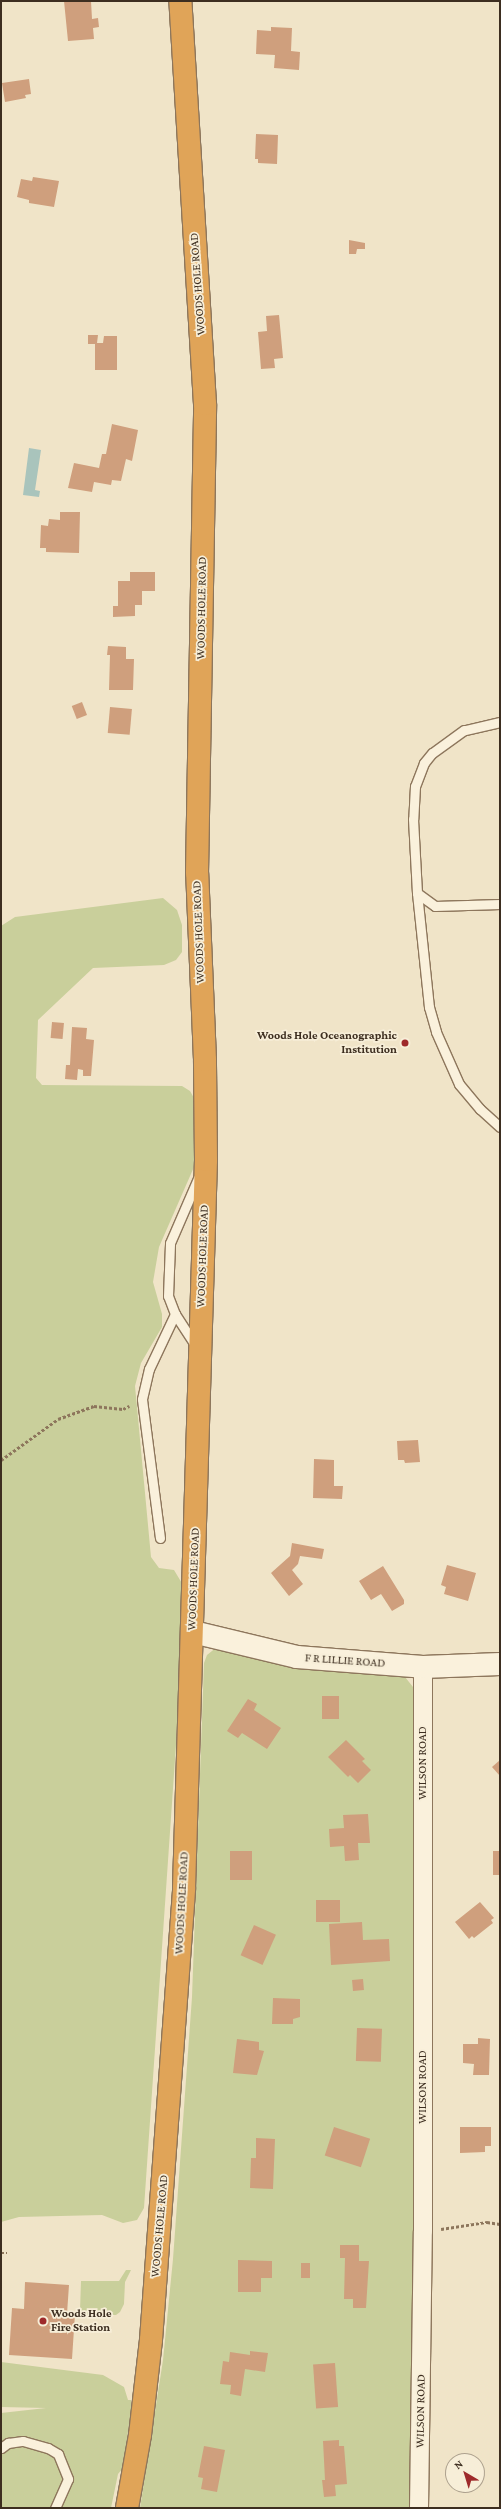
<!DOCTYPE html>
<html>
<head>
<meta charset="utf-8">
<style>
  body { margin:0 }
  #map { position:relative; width:501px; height:2509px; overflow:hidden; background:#f0e4c8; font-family:"Crimson Pro",serif }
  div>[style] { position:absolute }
  .green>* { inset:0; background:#c9cf9b }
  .water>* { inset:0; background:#a9c4bc }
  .building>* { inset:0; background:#cf9f7d; transform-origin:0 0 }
  .path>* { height:2.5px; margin-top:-1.25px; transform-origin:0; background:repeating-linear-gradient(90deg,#8d765c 0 3px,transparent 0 5px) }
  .roads { filter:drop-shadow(1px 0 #8d765c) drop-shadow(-1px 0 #8d765c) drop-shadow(0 1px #8d765c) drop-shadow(0 -1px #8d765c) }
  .lane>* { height:9px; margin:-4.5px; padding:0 4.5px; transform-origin:4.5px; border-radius:4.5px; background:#faf1dc }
  .street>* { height:18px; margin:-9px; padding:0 9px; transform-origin:9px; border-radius:9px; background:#faf1dc }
  .secondary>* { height:22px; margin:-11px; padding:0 11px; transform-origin:11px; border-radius:11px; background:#faf1dc }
  .highway>* { height:22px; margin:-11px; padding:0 11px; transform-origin:11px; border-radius:11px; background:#e0a458 }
  .dots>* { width:11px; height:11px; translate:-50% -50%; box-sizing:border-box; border:2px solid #f7eed8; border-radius:50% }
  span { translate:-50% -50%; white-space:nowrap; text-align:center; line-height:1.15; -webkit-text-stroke:3.5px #f7eed8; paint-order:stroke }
  .street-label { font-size:12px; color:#3d2e20 }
  .poi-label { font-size:12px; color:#3d2e20; font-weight:700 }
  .right { translate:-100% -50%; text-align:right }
  .left { translate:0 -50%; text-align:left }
  .frame { position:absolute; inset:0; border:2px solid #3d2e20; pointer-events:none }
  .north { position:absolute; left:445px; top:2453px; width:40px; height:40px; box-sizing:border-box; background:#f7eed8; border:1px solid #ada18e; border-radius:50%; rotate:322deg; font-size:11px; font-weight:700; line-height:16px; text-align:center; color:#3d2e20 }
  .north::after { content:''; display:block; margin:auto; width:14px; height:18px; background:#9e2a2b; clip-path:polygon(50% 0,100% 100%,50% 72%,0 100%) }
</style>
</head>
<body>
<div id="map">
  <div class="green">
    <i style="clip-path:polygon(163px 898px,177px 910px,182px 925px,182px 952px,176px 960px,164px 965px,93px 968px,38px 1020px,36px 1078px,42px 1085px,182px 1086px,190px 1091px,194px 1098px,194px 1167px,159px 1247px,153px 1282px,162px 1314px,162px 1327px,141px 1363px,135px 1386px,151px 1557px,159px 1568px,174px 1570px,183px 1585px,176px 1745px,144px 2208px,137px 2220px,123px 2223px,102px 2215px,19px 2217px,1px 2222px,1px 926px,15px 917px)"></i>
    <i style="clip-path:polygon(217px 1647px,397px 1674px,405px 1677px,417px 1692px,411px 2508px,140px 2508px,163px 2360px,173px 2259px,192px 1997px,204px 1663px,207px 1655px)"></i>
    <i style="clip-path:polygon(126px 2270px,131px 2270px,125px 2282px,124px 2304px,120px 2312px,116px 2315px,82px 2315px,80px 2311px,81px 2281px,119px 2281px)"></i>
    <i style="clip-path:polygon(1px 2362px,103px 2375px,124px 2387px,128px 2400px,131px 2400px,131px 2410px,123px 2468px,118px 2474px,111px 2508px,1px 2508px,1px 2413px,46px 2408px,1px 2407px)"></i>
  </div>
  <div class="water">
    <i style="clip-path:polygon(29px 448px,41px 450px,35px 490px,40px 491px,39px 497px,23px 495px)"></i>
  </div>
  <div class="building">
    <i style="clip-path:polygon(64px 1px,91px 1px,92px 19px,98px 18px,99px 27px,93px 28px,94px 39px,68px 41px)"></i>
    <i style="clip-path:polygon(271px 27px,292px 28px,291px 51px,300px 52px,299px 70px,274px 68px,275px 55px,256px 54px,257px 30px,271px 31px)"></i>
    <i style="clip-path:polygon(29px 79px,31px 94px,25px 95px,26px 98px,5px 102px,2px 83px)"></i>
    <i style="clip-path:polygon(256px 134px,278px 135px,277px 164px,258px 163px,258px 159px,255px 159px)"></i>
    <i style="clip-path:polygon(33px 177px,59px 181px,54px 207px,29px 203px,29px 200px,17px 197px,21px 179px,32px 181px)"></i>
    <i style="clip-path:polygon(349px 240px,365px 243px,365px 249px,357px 249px,356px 254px,349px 254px)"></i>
    <i style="clip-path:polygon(279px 315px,283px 358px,274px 359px,275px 368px,261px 369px,258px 332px,267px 331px,266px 316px)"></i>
    <i style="clip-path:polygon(88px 335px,98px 335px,97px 343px,103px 343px,104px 336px,117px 336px,117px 370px,95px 370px,95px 344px,88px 344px)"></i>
    <i style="clip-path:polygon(112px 424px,138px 430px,132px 461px,126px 459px,121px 481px,112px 480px,111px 485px,94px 482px,92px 492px,68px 488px,74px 463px,99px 468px,102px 454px,106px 454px)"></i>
    <i style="clip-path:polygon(60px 512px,80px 512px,79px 553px,46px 552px,46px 548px,40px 548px,41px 525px,48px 526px,49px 519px,60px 520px)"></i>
    <i style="clip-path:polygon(130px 572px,155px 572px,155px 591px,142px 591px,142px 605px,135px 605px,135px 616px,113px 617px,113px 606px,118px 606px,118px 581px,130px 581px)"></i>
    <i style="clip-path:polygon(108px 646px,126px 647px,126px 659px,134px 659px,133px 690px,109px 690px,110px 655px,107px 655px)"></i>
    <i style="left:82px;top:702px;width:14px;height:11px;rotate:69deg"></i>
    <i style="left:110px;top:707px;width:22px;height:26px;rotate:5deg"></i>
    <i style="left:52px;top:1022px;width:12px;height:16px;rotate:5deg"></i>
    <i style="clip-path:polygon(72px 1027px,87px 1028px,86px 1039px,94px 1040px,91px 1076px,83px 1076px,83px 1070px,78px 1069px,77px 1080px,65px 1079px,66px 1065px,70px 1065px)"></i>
    <i style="clip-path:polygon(418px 1440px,420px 1462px,405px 1463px,404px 1460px,398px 1460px,397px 1441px)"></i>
    <i style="clip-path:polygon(314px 1459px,334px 1460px,334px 1486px,343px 1486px,342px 1499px,313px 1498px)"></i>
    <i style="clip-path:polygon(292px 1543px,324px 1549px,322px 1559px,300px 1556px,298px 1564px,292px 1570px,303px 1584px,289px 1596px,271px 1573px,290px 1556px)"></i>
    <i style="clip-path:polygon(447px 1565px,476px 1573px,468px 1601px,444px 1594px,446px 1587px,441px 1585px)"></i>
    <i style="clip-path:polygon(383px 1566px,404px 1600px,404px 1604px,392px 1611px,381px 1594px,371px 1600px,359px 1581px)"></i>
    <i style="left:322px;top:1696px;width:17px;height:23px"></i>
    <i style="clip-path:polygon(248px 1699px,257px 1704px,254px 1710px,281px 1728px,267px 1749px,242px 1733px,238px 1738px,227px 1731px)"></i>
    <i style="clip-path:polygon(346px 1740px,365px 1759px,362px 1761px,371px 1770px,358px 1783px,350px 1775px,348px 1777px,328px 1757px)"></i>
    <i style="clip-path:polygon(500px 1760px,500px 1776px,492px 1767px)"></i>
    <i style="clip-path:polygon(368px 1814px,370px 1843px,358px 1843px,359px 1860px,345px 1861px,344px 1846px,330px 1847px,329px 1829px,344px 1828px,343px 1815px)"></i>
    <i style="left:230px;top:1851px;width:22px;height:29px"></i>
    <i style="left:493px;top:1851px;width:7px;height:24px"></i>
    <i style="left:316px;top:1900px;width:24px;height:22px"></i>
    <i style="clip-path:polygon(480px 1902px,494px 1918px,491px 1920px,493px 1923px,474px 1938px,472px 1936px,469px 1939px,455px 1922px)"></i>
    <i style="clip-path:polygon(362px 1922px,363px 1940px,389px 1939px,390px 1961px,331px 1965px,329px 1924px)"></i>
    <i style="left:254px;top:1925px;width:24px;height:33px;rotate:24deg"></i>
    <i style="left:363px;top:1979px;width:11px;height:11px;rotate:85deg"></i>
    <i style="clip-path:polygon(273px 1998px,300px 1999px,300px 2017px,293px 2019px,293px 2024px,272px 2024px)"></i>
    <i style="left:357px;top:2028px;width:25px;height:33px;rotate:2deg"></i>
    <i style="clip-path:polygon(478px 2038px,490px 2039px,489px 2075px,473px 2075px,474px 2064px,463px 2063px,463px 2044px,478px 2044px)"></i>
    <i style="clip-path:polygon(237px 2039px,259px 2042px,259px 2050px,264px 2051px,257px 2075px,233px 2073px)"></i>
    <i style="left:334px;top:2127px;width:38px;height:30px;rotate:18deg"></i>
    <i style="clip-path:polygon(460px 2127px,491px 2127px,491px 2146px,485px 2146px,485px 2152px,460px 2153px)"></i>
    <i style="clip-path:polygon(256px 2138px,275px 2139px,273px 2189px,250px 2188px,251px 2158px,256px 2158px)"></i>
    <i style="clip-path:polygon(340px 2245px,359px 2245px,359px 2261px,369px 2261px,366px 2308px,353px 2308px,353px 2299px,344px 2299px,345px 2258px,340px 2258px)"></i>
    <i style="clip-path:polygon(238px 2260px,272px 2261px,272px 2278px,261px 2278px,261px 2292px,238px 2292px)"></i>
    <i style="left:301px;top:2263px;width:9px;height:15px"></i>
    <i style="clip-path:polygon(25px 2282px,69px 2285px,67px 2314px,75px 2314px,72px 2359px,9px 2355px,12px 2308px,24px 2309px)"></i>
    <i style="clip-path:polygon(250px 2351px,268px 2353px,265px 2372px,245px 2369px,241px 2396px,230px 2394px,231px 2385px,220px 2384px,223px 2361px,229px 2362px,230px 2352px,250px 2355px)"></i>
    <i style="left:335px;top:2363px;width:44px;height:22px;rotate:86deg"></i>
    <i style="clip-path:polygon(339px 2440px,339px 2446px,344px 2446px,347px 2484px,335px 2485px,336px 2496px,324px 2497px,322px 2480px,325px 2480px,323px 2441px)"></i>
    <i style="clip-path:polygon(204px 2446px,225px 2450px,217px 2492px,201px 2489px,203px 2478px,198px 2477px)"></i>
  </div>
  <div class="path">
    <i style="left:1px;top:1460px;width:70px;rotate:-35.7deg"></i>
    <i style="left:58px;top:1419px;width:38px;rotate:-20deg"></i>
    <i style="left:94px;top:1406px;width:29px;rotate:6deg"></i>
    <i style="left:123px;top:1409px;width:7px;rotate:-27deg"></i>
    <i style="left:441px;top:2229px;width:47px;rotate:-8.7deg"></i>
    <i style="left:487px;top:2222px;width:13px;rotate:9deg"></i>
    <i style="left:1px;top:2253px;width:6px"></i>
  </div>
  <div class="roads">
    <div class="lane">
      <i style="left:500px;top:722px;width:37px;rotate:167deg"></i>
      <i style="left:464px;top:730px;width:39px;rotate:144deg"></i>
      <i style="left:432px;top:753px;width:13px;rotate:129deg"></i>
      <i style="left:424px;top:763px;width:25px;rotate:111deg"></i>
      <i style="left:415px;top:786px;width:33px;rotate:93deg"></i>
      <i style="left:413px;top:819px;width:74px;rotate:86.9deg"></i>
      <i style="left:417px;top:893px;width:115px;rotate:84deg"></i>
      <i style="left:429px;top:1007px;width:26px;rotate:74deg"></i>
      <i style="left:436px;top:1032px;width:57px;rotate:66.1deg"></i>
      <i style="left:459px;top:1084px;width:33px;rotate:50deg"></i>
      <i style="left:480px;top:1109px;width:27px;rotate:42deg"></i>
      <i style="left:417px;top:893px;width:22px;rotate:36deg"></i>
      <i style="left:435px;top:906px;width:65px;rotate:-1.8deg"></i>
      <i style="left:175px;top:1314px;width:38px;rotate:57deg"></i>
      <i style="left:160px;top:1538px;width:140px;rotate:-97.4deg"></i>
      <i style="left:142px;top:1399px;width:31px;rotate:-77deg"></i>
      <i style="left:149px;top:1369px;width:61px;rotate:-64.7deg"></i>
      <i style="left:175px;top:1314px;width:19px;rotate:-111deg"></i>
      <i style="left:168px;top:1296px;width:53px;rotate:-87.8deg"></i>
      <i style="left:170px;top:1243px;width:73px;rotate:-66.6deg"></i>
      <i style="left:1px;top:2448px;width:9px;rotate:-36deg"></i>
      <i style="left:8px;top:2443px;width:15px;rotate:-8deg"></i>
      <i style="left:23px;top:2441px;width:26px;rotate:16deg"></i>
      <i style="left:48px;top:2448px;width:12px;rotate:31deg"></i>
      <i style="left:58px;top:2454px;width:27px;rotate:68deg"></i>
      <i style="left:68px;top:2479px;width:32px;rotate:114deg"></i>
    </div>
    <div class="street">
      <i style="left:419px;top:2508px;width:277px;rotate:-89.2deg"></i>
      <i style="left:423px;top:2231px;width:564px;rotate:-90deg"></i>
    </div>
    <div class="secondary">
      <i style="left:193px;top:1632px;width:107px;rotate:13.5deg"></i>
      <i style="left:297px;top:1657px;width:126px;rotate:4.5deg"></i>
      <i style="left:423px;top:1667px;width:77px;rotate:-2.2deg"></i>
    </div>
    <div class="highway">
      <i style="left:127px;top:2508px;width:74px;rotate:-79.9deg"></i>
      <i style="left:140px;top:2435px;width:96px;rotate:-83.4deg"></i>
      <i style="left:151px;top:2340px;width:453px;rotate:-85.8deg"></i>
      <i style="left:184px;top:1888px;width:728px;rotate:-88.27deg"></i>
      <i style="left:206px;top:1160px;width:100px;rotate:-90.6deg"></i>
      <i style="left:205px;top:1060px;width:187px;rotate:-92.4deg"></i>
      <i style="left:197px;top:873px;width:469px;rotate:-89deg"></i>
      <i style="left:205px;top:404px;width:404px;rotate:-93.5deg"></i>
    </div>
  </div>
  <div class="dots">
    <i style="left:405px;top:1043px;background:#9e2a2b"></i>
    <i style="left:43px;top:2321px;background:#9e2a2b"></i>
  </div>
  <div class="street-label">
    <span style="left:198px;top:284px;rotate:-94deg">WOODS HOLE ROAD</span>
    <span style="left:202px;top:608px;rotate:-89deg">WOODS HOLE ROAD</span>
    <span style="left:199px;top:932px;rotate:-92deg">WOODS HOLE ROAD</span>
    <span style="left:203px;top:1256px;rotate:-88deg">WOODS HOLE ROAD</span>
    <span style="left:194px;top:1579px;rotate:-88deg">WOODS HOLE ROAD</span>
    <span style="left:345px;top:1661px;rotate:4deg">F R LILLIE ROAD</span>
    <span style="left:423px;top:1763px;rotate:-90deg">WILSON ROAD</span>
    <span style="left:182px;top:1903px;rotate:-87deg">WOODS HOLE ROAD</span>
    <span style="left:423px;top:2087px;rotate:-90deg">WILSON ROAD</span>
    <span style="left:160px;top:2226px;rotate:-85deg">WOODS HOLE ROAD</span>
    <span style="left:421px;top:2411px;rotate:-89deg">WILSON ROAD</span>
  </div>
  <div class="poi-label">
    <span class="right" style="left:397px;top:1043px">Woods Hole Oceanographic<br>Institution</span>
    <span class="left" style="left:51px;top:2321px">Woods Hole<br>Fire Station</span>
  </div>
  <div class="frame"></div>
  <div class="north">N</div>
</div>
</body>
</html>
